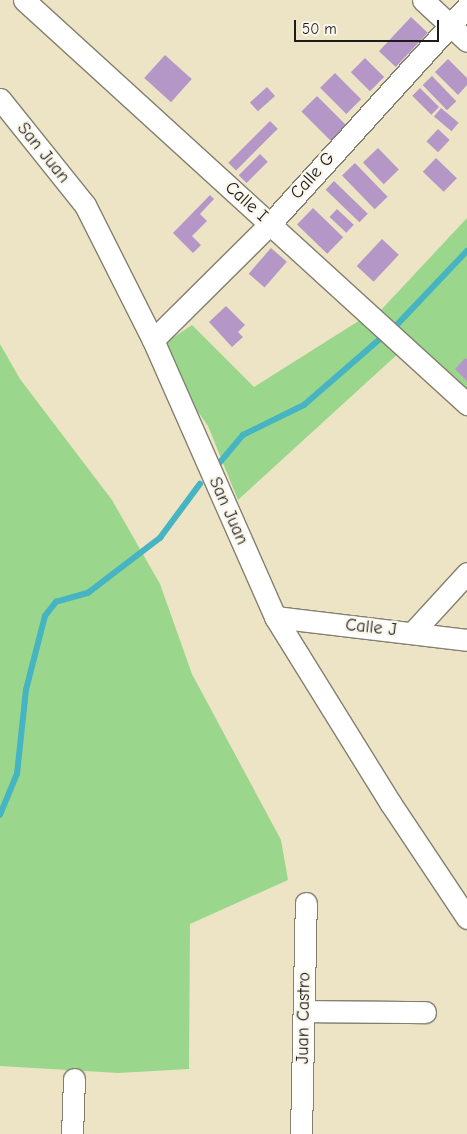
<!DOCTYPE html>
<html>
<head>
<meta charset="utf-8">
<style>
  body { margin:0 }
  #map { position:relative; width:467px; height:1134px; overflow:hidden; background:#ede4c5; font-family:"Comic Neue",sans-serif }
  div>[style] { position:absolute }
  .green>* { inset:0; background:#9ad78c }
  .stream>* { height:5.5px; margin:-2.75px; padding:0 2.75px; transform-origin:2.75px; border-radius:2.75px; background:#46b4c2 }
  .building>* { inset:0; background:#b597c7; transform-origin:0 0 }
  .roads { filter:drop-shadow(1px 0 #848070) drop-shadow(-1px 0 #848070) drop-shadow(0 1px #848070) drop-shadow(0 -1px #848070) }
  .street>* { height:21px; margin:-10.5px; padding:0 10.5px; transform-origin:10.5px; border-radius:10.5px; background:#fff }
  span { translate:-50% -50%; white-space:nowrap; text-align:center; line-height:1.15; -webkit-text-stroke:5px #fbf7ec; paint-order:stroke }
  .street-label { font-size:18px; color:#1c1c1c }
  .scale { position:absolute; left:294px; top:20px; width:145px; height:22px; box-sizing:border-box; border:2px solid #1c1c1c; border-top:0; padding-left:6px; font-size:15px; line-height:18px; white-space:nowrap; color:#1c1c1c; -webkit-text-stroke:4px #fbf7ec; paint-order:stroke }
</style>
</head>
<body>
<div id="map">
  <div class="green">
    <i style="clip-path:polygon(467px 218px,467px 390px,381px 310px)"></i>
    <i style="clip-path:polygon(365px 317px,401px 351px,238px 500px,208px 426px,184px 392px,165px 343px,192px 325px,254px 387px)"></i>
    <i style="clip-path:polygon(0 344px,20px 379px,112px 500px,160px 584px,192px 674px,281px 840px,288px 880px,190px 924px,189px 1069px,118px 1073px,0 1066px)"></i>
  </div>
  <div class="stream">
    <i style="left:394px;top:328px;width:106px;rotate:-46.5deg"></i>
    <i style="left:217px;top:466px;width:40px;rotate:-50deg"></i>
    <i style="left:243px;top:435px;width:68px;rotate:-26.2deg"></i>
    <i style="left:304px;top:405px;width:102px;rotate:-41deg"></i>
    <i style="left:0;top:815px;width:44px;rotate:-67.5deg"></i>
    <i style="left:17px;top:774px;width:84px;rotate:-83.9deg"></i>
    <i style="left:26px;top:690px;width:76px;rotate:-75.6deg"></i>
    <i style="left:45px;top:616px;width:18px;rotate:-52deg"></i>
    <i style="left:56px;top:602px;width:33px;rotate:-16deg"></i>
    <i style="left:88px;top:593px;width:91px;rotate:-37.4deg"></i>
    <i style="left:160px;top:538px;width:67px;rotate:-53.5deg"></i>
  </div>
  <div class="building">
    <i style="left:411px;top:17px;width:23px;height:47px;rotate:43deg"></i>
    <i style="left:165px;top:55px;width:36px;height:31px;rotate:42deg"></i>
    <i style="left:365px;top:58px;width:27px;height:20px;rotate:45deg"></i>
    <i style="clip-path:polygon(448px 59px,467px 78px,467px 85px,458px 95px,435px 72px)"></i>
    <i style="left:335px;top:73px;width:37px;height:21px;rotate:45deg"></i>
    <i style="left:432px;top:76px;width:35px;height:13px;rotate:46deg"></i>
    <i style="left:267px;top:87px;width:12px;height:23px;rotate:48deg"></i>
    <i style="left:420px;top:88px;width:27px;height:11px;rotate:45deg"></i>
    <i style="left:317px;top:96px;width:41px;height:22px;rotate:45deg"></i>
    <i style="left:441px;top:108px;width:23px;height:11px;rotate:40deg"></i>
    <i style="left:270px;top:121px;width:11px;height:59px;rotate:45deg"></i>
    <i style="left:438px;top:129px;width:16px;height:17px;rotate:43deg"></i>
    <i style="left:378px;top:148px;width:30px;height:21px;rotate:46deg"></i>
    <i style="left:260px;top:154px;width:11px;height:30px;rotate:45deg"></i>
    <i style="left:436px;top:158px;width:29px;height:19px;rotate:44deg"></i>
    <i style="left:355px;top:163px;width:47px;height:18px;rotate:46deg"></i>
    <i style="left:334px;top:181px;width:47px;height:12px;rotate:44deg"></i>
    <i style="clip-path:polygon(210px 195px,214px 199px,200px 214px,207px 221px,192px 236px,201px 245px,193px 253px,173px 233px)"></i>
    <i style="left:313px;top:208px;width:42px;height:23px;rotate:44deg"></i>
    <i style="left:337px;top:209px;width:23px;height:11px;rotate:43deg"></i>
    <i style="left:382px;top:239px;width:23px;height:37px;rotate:43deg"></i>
    <i style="left:271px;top:248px;width:21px;height:34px;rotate:41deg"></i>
    <i style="clip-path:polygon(226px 306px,245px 325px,238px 332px,243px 337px,232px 347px,209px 322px)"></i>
    <i style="clip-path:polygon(465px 358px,467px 359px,467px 381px,455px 369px)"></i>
  </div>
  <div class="roads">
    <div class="street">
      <i style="left:24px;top:0;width:600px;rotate:42.36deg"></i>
      <i style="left:423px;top:0;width:60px;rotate:43deg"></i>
      <i style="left:0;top:99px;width:136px;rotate:51.3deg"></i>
      <i style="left:85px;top:205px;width:151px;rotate:63.3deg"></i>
      <i style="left:153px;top:340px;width:303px;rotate:66.2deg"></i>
      <i style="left:275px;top:617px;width:220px;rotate:58.2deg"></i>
      <i style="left:391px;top:804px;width:137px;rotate:56.3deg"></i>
      <i style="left:153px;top:340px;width:165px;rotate:-44.8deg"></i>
      <i style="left:270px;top:224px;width:293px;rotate:-47.8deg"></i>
      <i style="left:275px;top:617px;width:193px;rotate:6.8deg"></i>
      <i style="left:413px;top:632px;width:80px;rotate:-47.5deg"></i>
      <i style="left:304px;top:1011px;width:121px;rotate:0.5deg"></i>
      <i style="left:72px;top:1134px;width:55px;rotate:-87.9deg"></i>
      <i style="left:301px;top:1134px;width:231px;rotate:-88.8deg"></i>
    </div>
  </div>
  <div class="street-label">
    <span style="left:43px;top:153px;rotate:51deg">San Juan</span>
    <span style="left:313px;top:176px;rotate:-48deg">Calle G</span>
    <span style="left:246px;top:202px;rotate:42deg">Calle I</span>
    <span style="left:228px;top:511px;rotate:66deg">San Juan</span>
    <span style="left:371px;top:628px;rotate:6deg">Calle J</span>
    <span style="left:304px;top:1018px;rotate:-89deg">Juan Castro</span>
  </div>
  <div class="scale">50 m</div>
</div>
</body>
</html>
